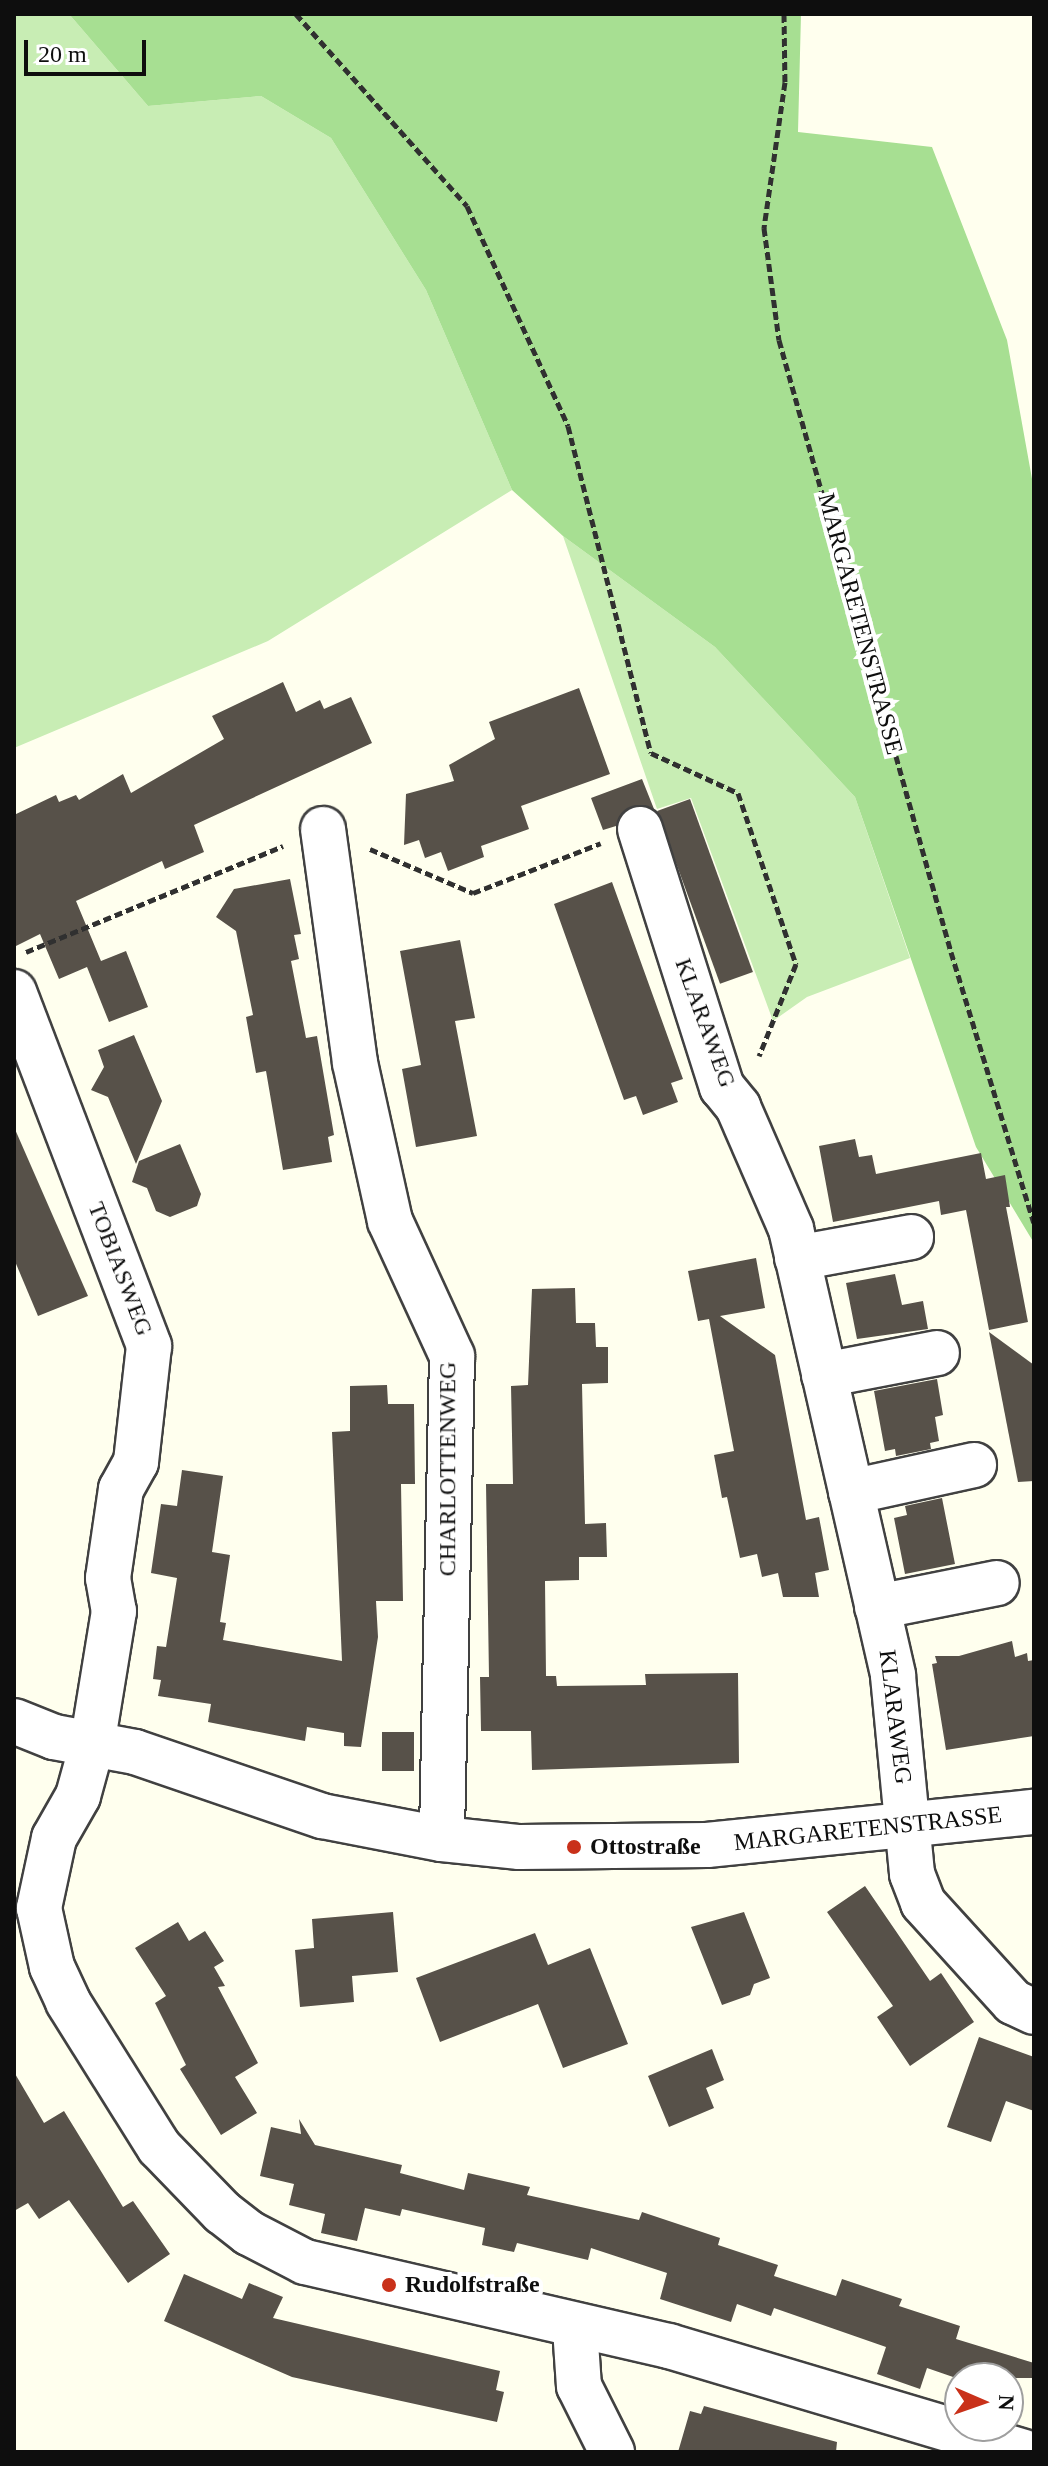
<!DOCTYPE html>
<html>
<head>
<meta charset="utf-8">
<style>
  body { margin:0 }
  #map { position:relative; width:1048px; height:2466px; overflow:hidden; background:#ffe; font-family:"Times New Roman",serif }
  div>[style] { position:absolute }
  .green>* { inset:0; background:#c8edb4 }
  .forest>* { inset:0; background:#a7df92 }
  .building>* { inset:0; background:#575149; transform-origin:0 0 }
  .path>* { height:5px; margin-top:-2.5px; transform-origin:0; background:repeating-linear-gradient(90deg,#303030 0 8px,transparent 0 12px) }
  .roads { filter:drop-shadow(2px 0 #414141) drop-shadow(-2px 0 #414141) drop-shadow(0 2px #414141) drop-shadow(0 -2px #414141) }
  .minor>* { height:44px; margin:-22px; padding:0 22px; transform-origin:22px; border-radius:22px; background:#fff }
  .dots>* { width:22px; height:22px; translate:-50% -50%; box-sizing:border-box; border:4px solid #fff; border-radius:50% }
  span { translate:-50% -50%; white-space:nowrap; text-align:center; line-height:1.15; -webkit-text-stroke:8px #fff; paint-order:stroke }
  .street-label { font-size:24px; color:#0e0e0e }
  .poi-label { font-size:24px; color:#0e0e0e; font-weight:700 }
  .left { translate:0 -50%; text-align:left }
  .frame { position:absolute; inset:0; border:16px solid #0e0e0e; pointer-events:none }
  .north { position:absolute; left:944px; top:2362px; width:80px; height:80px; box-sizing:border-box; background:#fff; border:2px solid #9f9f9f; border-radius:50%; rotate:92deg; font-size:22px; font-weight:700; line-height:32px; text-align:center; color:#0e0e0e }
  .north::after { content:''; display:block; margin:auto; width:28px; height:36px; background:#c9311a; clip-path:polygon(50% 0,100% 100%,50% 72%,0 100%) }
  .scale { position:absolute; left:24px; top:40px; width:122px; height:36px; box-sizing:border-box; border:4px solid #0e0e0e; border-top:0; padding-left:10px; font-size:24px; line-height:28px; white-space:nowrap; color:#0e0e0e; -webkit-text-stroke:6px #fff; paint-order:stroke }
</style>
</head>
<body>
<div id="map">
  <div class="green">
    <i style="clip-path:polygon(14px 14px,69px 14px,148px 106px,261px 96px,331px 138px,426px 290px,512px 490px,268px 641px,14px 748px)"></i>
    <i style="clip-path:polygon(563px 536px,715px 647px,855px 797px,910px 958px,807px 997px,773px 1021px,691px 798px,657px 809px)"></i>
  </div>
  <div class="forest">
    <i style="clip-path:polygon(69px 14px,801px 14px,798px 132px,932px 147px,1007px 340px,1034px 490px,1034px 1243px,976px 1147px,855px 797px,715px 647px,563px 536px,512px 490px,426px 290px,331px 138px,261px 96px,148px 106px)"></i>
  </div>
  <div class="building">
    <i style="clip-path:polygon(283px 682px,296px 712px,320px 700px,324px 709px,351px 697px,372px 743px,194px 825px,204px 852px,165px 869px,162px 861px,76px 901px,101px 961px,126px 951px,148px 1007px,109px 1022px,87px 967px,59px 979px,40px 934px,14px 947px,14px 815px,56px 795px,59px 802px,76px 795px,79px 800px,123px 774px,131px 793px,224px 739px,212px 716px)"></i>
    <i style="clip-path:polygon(579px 688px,610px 774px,521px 806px,529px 829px,481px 846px,484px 857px,448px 871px,441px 852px,425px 858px,419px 840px,404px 845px,406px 794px,454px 781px,449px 765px,495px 739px,489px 722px)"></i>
    <i style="clip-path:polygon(642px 779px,654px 809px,632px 806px,616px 826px,603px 830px,591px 798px)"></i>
    <i style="left:690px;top:799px;width:184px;height:35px;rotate:70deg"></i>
    <i style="clip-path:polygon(290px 879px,301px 934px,294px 935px,299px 959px,291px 961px,306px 1038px,317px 1036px,334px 1135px,328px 1137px,332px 1162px,283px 1170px,266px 1071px,256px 1073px,246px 1017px,253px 1015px,236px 931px,216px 917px,234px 889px)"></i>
    <i style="clip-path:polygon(612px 882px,683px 1079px,671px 1083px,678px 1102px,643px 1115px,636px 1096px,624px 1100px,554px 904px)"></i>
    <i style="clip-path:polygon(460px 940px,475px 1018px,455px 1021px,477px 1136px,416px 1147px,402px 1069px,421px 1065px,400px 951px)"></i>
    <i style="clip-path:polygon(134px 1035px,162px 1101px,136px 1164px,108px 1097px,91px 1090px,104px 1067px,98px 1050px)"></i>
    <i style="clip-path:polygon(14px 1127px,88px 1296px,38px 1316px,14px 1259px)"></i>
    <i style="clip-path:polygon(855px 1139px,859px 1157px,872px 1155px,876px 1174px,981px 1153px,986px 1179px,1005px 1175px,1010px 1207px,1006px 1207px,1028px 1322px,989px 1330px,966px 1210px,941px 1215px,939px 1201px,833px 1222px,819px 1146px)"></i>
    <i style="clip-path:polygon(180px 1144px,201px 1194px,197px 1206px,170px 1217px,156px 1211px,147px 1188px,132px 1182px,139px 1161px)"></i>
    <i style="clip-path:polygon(756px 1258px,765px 1308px,720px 1316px,775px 1355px,806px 1520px,819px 1517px,829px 1570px,815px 1573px,819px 1597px,783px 1597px,778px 1573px,762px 1577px,757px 1554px,740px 1558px,727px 1497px,722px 1498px,714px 1455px,734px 1451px,709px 1319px,698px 1321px,688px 1271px)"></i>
    <i style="clip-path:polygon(895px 1274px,902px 1305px,923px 1301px,928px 1329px,857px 1339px,846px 1283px)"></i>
    <i style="clip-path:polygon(575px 1288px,576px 1323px,595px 1323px,596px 1347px,608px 1347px,608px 1383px,582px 1384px,585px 1524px,606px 1523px,607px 1557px,579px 1557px,579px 1580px,545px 1581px,546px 1676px,556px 1676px,557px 1686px,646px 1685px,645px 1674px,738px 1673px,739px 1763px,532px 1770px,531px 1731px,481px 1731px,480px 1677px,489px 1677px,486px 1484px,513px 1484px,511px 1386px,528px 1385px,532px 1289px)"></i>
    <i style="clip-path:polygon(989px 1332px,1034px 1365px,1034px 1481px,1018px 1482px)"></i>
    <i style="clip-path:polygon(937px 1379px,943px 1415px,935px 1417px,939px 1441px,930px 1443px,931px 1449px,896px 1456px,895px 1449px,885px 1451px,874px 1391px)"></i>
    <i style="clip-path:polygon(387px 1385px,388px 1404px,414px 1404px,415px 1484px,401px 1484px,403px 1601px,376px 1601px,378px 1637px,361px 1747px,344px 1746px,344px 1733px,307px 1727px,305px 1741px,208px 1722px,211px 1704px,158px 1696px,161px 1680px,153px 1679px,157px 1646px,166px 1647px,177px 1578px,151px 1573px,161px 1504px,177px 1506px,182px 1470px,223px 1476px,212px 1552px,230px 1555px,220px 1622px,226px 1623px,223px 1640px,342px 1661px,332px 1432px,350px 1431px,350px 1386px)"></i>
    <i style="clip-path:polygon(942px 1498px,955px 1564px,905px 1574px,894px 1518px,907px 1515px,905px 1506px)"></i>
    <i style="clip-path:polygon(1012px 1641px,1015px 1657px,1027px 1653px,1028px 1661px,1034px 1660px,1034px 1736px,946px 1750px,932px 1664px,937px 1663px,935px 1656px,959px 1656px)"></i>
    <i style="left:382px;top:1732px;width:32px;height:39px"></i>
    <i style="clip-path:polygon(865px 1886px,930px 1981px,941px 1973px,974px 2022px,910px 2066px,877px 2017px,893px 2006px,827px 1912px)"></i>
    <i style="clip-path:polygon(393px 1912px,398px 1972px,352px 1976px,354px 2002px,300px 2007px,295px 1950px,314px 1948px,312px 1919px)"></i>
    <i style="clip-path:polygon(744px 1912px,770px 1978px,754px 1984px,750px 1995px,722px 2005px,691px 1927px)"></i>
    <i style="clip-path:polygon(178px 1922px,189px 1941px,205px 1931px,224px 1961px,214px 1967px,225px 1986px,218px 1987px,258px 2063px,235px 2077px,257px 2113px,221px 2135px,180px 2069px,186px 2065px,155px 2003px,166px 1996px,135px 1948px)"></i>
    <i style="clip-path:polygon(535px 1933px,548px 1965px,590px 1948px,628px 2044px,563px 2068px,538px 2004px,440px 2042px,416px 1978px)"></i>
    <i style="clip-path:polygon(979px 2037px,1034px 2057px,1034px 2111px,1006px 2101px,991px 2142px,947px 2127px)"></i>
    <i style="clip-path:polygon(712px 2049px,724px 2080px,706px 2088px,714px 2108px,669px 2127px,648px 2076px)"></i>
    <i style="clip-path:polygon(14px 2072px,44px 2123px,64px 2111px,123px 2207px,133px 2201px,170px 2254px,128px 2283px,69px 2200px,39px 2219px,28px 2203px,14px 2211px)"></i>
    <i style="clip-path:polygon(299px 2119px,315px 2145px,402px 2165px,400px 2173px,464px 2190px,468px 2173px,530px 2187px,527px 2195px,639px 2220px,642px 2212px,720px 2238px,718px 2245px,778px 2265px,774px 2276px,836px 2296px,842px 2279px,902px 2299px,899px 2306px,960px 2326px,956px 2339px,1034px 2363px,1034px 2378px,956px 2378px,927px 2368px,920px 2389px,877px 2374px,886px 2347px,774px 2308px,771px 2316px,737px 2304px,731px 2322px,660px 2299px,667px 2273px,591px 2248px,588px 2260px,517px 2243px,514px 2252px,482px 2245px,485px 2228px,402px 2209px,400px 2216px,365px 2208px,357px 2241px,321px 2233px,325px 2214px,289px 2205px,294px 2184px,260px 2176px,271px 2127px,301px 2134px)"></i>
    <i style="clip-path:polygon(184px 2274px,242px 2299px,249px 2283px,283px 2297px,273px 2318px,500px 2371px,496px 2390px,504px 2392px,497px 2422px,292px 2377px,164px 2321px)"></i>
    <i style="clip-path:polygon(704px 2406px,837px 2442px,836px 2452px,678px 2452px,690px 2411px,701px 2414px)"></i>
  </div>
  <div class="path">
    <i style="left:296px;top:14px;width:257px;rotate:48.3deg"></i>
    <i style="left:467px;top:206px;width:242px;rotate:65.3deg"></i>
    <i style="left:568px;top:426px;width:337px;rotate:75.8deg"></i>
    <i style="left:651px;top:753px;width:96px;rotate:24.7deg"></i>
    <i style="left:738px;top:793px;width:181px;rotate:71.3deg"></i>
    <i style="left:796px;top:964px;width:99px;rotate:111.9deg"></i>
    <i style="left:784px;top:14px;width:68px;rotate:89.2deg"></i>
    <i style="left:785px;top:82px;width:148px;rotate:98.2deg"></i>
    <i style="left:764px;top:228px;width:113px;rotate:82.4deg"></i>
    <i style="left:779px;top:340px;width:636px;rotate:74.3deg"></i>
    <i style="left:951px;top:952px;width:283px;rotate:73deg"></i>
    <i style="left:370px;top:849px;width:112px;rotate:23.1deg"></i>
    <i style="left:473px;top:893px;width:137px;rotate:-21.3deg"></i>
    <i style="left:26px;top:952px;width:278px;rotate:-22.4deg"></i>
  </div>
  <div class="roads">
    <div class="minor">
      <i style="left:323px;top:829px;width:236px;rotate:82.2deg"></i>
      <i style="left:355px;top:1063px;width:162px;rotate:77.5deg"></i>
      <i style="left:390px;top:1221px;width:149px;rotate:65.3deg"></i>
      <i style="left:452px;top:1356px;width:483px;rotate:91.2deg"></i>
      <i style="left:640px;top:829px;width:271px;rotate:72.4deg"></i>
      <i style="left:722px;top:1087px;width:26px;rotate:51deg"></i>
      <i style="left:738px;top:1107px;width:133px;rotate:66.5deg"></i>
      <i style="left:791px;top:1229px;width:458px;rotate:77.1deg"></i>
      <i style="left:893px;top:1676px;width:199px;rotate:84.5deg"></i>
      <i style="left:912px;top:1874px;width:31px;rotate:69deg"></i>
      <i style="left:923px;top:1903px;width:134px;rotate:47.7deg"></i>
      <i style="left:1013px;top:2002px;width:23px;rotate:25deg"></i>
      <i style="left:14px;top:992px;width:379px;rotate:69.1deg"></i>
      <i style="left:149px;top:1346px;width:117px;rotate:96.4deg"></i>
      <i style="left:136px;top:1462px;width:31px;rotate:119deg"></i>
      <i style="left:121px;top:1489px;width:90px;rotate:98.3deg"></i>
      <i style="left:108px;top:1578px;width:34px;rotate:80deg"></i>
      <i style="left:114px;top:1611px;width:136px;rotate:99.3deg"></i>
      <i style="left:92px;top:1745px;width:53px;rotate:105.4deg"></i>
      <i style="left:78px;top:1796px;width:48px;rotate:119.7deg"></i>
      <i style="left:54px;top:1838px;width:72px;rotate:102.1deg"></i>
      <i style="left:39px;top:1908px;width:60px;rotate:77.6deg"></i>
      <i style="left:52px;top:1967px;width:38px;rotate:65deg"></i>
      <i style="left:68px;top:2002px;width:171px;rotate:57.9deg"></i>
      <i style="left:159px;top:2147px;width:91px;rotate:45.9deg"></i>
      <i style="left:222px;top:2212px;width:34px;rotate:38deg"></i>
      <i style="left:249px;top:2233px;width:63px;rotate:27.4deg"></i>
      <i style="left:305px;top:2262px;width:374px;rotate:13deg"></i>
      <i style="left:669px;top:2346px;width:370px;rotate:16.6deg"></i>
      <i style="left:797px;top:1258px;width:116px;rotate:-10.4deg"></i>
      <i style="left:824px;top:1375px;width:115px;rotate:-11deg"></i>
      <i style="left:851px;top:1492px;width:126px;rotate:-12.4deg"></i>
      <i style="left:877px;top:1607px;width:122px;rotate:-11.3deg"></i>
      <i style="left:14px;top:1721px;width:43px;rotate:21.8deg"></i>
      <i style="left:54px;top:1737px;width:82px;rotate:10.5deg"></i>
      <i style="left:135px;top:1752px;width:198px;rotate:18.9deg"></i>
      <i style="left:322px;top:1816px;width:122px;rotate:10.9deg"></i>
      <i style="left:442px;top:1839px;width:78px;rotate:5.9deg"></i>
      <i style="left:520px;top:1847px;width:187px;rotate:-0.6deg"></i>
      <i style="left:707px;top:1845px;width:329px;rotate:-5.8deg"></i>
      <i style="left:575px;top:2328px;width:58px;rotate:86.1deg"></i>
      <i style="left:579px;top:2386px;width:74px;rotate:63.4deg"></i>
    </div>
  </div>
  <div class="dots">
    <i style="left:574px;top:1847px;background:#c9311a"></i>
    <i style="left:389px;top:2285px;background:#c9311a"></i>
  </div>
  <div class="street-label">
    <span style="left:860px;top:624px;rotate:75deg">MARGARETENSTRASSE</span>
    <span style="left:705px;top:1023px;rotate:70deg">KLARAWEG</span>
    <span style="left:120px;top:1269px;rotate:69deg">TOBIASWEG</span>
    <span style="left:448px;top:1469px;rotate:-90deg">CHARLOTTENWEG</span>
    <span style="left:895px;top:1717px;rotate:83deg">KLARAWEG</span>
    <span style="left:868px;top:1829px;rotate:-6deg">MARGARETENSTRASSE</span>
  </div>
  <div class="poi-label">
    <span class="left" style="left:590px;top:1847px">Ottostraße</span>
    <span class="left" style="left:405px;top:2285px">Rudolfstraße</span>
  </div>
  <div class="frame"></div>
  <div class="north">N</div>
  <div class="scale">20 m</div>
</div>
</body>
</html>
